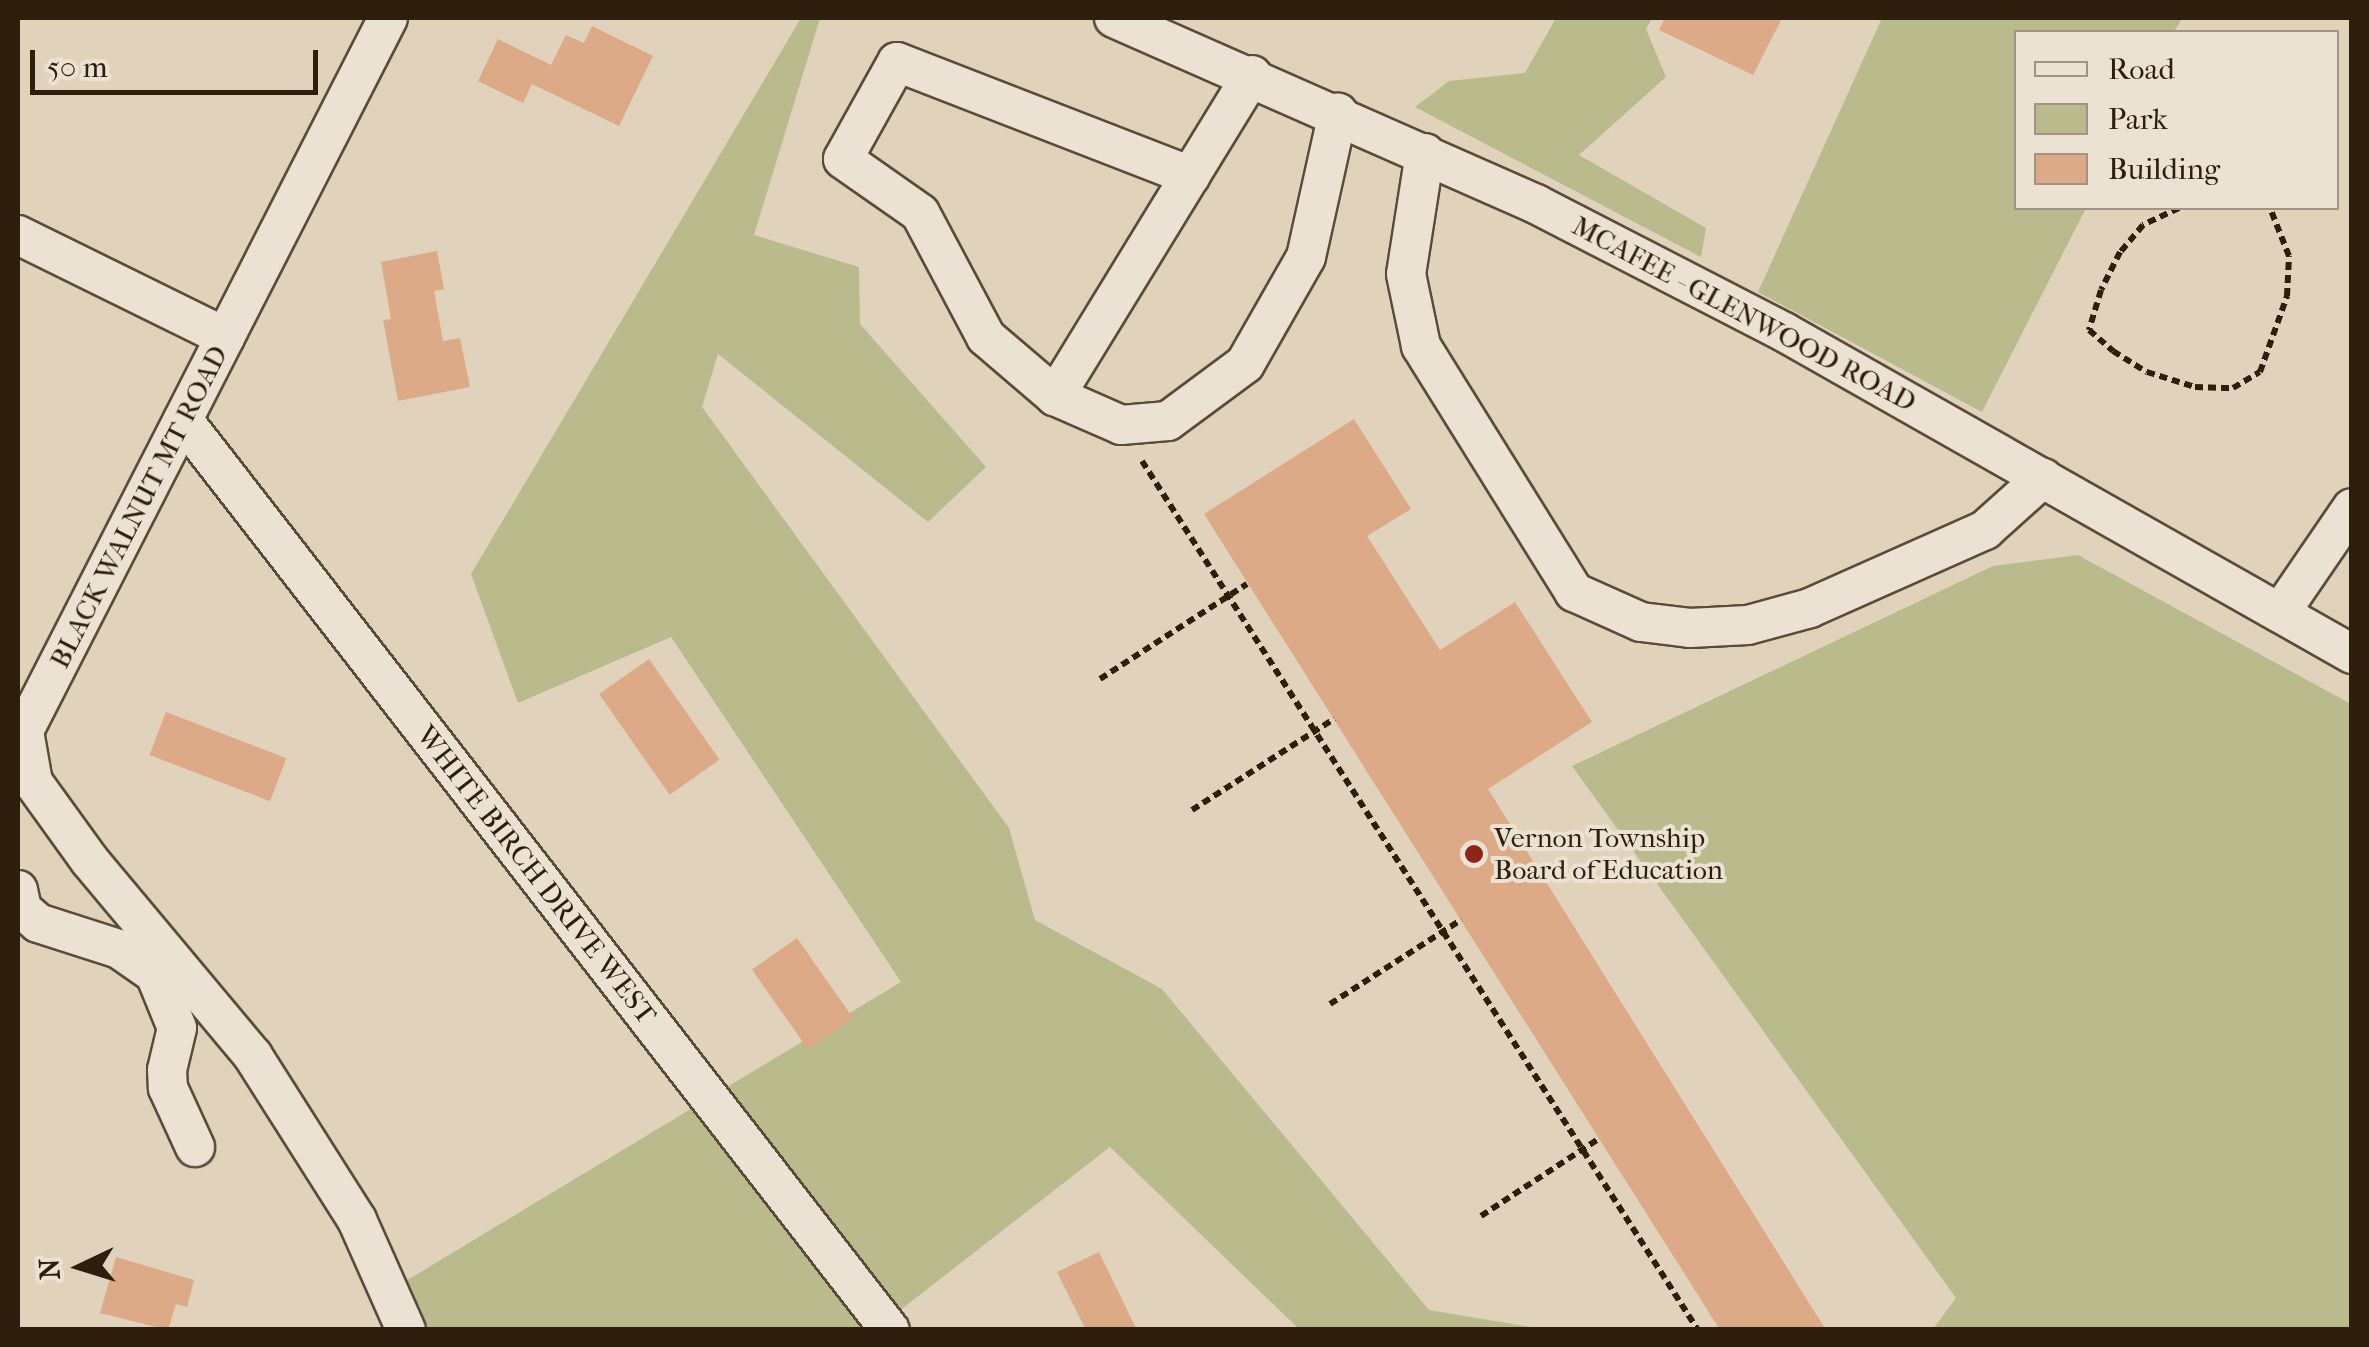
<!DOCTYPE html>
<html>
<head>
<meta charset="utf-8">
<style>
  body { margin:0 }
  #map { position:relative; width:2369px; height:1347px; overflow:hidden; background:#e1d3bb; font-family:"IM FELL French Canon",serif }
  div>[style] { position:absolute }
  .green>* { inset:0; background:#b9bb8c }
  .building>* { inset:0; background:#dcaa87; transform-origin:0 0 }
  .path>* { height:6px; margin-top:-3px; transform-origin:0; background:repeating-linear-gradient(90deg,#2e1e0e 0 8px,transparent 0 13px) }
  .roads { filter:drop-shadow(2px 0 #5b4b39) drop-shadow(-2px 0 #5b4b39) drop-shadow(0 2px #5b4b39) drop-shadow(0 -2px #5b4b39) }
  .minor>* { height:38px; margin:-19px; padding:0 19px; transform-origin:19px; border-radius:19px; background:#ece2d3 }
  .dots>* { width:28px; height:28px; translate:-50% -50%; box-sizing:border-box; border:5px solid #ece2d3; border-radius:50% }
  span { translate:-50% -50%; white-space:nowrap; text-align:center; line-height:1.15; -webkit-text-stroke:8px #ece2d3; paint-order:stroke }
  .street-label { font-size:28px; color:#2e1e0e }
  .poi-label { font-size:28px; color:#2e1e0e }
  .left { translate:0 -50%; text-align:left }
  .frame { position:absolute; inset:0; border:20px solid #2e1e0e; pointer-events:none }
  .legend { position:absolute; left:2014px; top:30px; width:325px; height:180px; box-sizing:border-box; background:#ece2d3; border:2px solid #a09484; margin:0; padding:12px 18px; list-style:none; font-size:30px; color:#2e1e0e }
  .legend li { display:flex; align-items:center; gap:20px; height:50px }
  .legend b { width:50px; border:2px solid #a09484 }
  .north { position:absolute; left:30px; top:1217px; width:100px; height:100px; -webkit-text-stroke:8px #ece2d3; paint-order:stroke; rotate:266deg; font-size:28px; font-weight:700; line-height:40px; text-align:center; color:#2e1e0e }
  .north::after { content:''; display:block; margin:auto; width:35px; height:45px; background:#2e1e0e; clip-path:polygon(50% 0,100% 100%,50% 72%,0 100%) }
  .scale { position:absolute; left:30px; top:50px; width:288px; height:45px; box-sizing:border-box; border:5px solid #2e1e0e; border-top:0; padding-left:12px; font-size:30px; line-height:35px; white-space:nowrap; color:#2e1e0e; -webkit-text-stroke:8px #ece2d3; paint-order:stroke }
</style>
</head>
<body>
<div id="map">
  <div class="green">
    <i style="clip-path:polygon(801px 18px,820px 18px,754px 235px,859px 267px,860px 324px,986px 467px,928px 522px,718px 354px,702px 407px,1009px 828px,1035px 920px,1162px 989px,1429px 1310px,1542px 1329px,1299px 1329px,1110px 1147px,876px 1329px,395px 1329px,381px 1296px,901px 982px,671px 637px,518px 703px,471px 574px)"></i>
    <i style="clip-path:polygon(1556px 18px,1652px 18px,1646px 29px,1666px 77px,1579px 155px,1706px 228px,1701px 257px,1415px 107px,1449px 81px,1525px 73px)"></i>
    <i style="clip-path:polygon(1882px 18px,2182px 18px,2174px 32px,2016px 32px,2016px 208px,2086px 208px,1982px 412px,1758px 292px)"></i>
    <i style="clip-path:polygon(2078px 555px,2351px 704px,2351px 1329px,1933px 1329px,1956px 1298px,1572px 766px,1993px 566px)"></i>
  </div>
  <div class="building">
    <i style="clip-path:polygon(1665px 18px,1782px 18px,1753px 75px,1659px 30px)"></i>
    <i style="clip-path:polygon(592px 26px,653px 56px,619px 126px,532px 84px,523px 103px,478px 81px,498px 39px,551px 65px,566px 35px,584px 43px)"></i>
    <i style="clip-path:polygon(437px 251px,444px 289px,434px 291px,443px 341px,460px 338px,470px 387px,398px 401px,383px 320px,391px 319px,381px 262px)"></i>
    <i style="clip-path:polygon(1354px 419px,1411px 509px,1367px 536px,1440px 650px,1515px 602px,1592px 722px,1488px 789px,1826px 1330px,1720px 1330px,1204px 514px)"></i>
    <i style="left:649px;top:659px;width:123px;height:61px;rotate:55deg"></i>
    <i style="left:166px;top:712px;width:129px;height:46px;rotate:21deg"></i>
    <i style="left:797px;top:938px;width:98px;height:55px;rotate:55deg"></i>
    <i style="clip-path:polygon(1099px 1252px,1137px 1330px,1086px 1330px,1057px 1272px)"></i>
    <i style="clip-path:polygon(116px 1257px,194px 1280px,187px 1307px,176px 1304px,168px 1330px,100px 1313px)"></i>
  </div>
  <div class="path">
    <i style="left:2179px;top:208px;width:40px;rotate:155deg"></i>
    <i style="left:2143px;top:225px;width:35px;rotate:130deg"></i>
    <i style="left:2120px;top:252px;width:42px;rotate:116.6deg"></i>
    <i style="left:2101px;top:290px;width:42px;rotate:106.7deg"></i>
    <i style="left:2089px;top:330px;width:32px;rotate:41deg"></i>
    <i style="left:2113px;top:351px;width:40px;rotate:32deg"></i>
    <i style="left:2147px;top:372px;width:50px;rotate:17.4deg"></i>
    <i style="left:2195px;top:387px;width:38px;rotate:2deg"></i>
    <i style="left:2233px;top:388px;width:31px;rotate:-31deg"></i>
    <i style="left:2260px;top:372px;width:81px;rotate:-70.4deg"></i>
    <i style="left:2287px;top:296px;width:40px;rotate:-87.1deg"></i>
    <i style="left:2289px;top:256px;width:52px;rotate:-111.6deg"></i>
    <i style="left:1142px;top:461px;width:1032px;rotate:57.39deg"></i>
    <i style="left:1100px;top:679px;width:175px;rotate:-32.9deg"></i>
    <i style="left:1192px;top:810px;width:169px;rotate:-32.7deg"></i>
    <i style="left:1330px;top:1004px;width:156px;rotate:-32.7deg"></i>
    <i style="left:1481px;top:1216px;width:140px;rotate:-33.3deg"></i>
  </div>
  <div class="roads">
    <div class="minor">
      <i style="left:388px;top:18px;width:801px;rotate:117.05deg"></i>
      <i style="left:24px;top:731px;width:52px;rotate:80deg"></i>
      <i style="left:33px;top:782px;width:97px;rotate:54.2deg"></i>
      <i style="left:90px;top:861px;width:254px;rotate:50.1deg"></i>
      <i style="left:253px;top:1056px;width:194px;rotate:57.6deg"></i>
      <i style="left:357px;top:1220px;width:120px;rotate:66deg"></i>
      <i style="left:1114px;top:18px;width:461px;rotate:23.8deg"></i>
      <i style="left:1536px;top:204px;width:279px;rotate:27.3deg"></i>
      <i style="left:1784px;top:332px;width:653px;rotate:29.55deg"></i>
      <i style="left:1252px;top:75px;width:377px;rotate:121.5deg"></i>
      <i style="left:1055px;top:396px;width:72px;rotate:23.7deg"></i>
      <i style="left:1121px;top:425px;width:47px;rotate:-4.9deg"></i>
      <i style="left:1168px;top:421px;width:96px;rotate:-36.5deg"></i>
      <i style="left:1245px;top:364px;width:123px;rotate:-60.3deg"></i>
      <i style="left:1306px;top:257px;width:148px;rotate:-77.5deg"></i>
      <i style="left:1425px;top:153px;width:122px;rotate:98.9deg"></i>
      <i style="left:1406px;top:274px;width:74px;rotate:78.2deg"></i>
      <i style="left:1421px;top:346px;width:290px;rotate:58.1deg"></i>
      <i style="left:1574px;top:592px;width:73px;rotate:24.1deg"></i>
      <i style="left:1641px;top:622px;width:49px;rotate:7deg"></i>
      <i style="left:1690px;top:628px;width:58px;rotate:-3deg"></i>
      <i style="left:1748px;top:625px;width:64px;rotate:-15.3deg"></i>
      <i style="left:1810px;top:608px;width:192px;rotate:-24deg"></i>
      <i style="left:1985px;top:530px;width:78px;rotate:-41.9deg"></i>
      <i style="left:18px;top:235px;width:231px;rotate:26.2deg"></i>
      <i style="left:1055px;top:396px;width:91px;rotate:-139.5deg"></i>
      <i style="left:986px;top:337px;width:140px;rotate:-118deg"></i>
      <i style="left:920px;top:213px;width:94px;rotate:-145deg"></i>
      <i style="left:843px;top:159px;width:111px;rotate:-60.9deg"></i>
      <i style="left:897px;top:62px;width:315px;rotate:21.2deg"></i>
      <i style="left:183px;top:420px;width:1152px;rotate:52.16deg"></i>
      <i style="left:2280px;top:613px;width:127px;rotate:-55.6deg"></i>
      <i style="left:18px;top:890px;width:19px;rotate:78deg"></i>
      <i style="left:22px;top:909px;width:21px;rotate:41deg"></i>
      <i style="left:38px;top:923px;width:85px;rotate:17.8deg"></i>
      <i style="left:119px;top:949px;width:44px;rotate:34.8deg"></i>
      <i style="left:155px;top:974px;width:58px;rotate:67.8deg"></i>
      <i style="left:177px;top:1028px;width:43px;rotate:103.4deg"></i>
      <i style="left:167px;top:1070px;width:18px;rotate:87deg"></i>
      <i style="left:168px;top:1088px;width:65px;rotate:65.4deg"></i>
    </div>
  </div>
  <div class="dots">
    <i style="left:1474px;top:854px;background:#8f2418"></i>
  </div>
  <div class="street-label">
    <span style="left:1744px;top:314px;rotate:28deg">MCAFEE - GLENWOOD ROAD</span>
    <span style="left:139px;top:507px;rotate:-63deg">BLACK WALNUT MT ROAD</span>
    <span style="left:536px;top:875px;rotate:52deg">WHITE BIRCH DRIVE WEST</span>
  </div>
  <div class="poi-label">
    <span class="left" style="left:1494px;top:854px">Vernon Township<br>Board of Education</span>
  </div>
  <div class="frame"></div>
  <ul class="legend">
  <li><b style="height:12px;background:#ece2d3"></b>Road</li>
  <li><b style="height:28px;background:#b9bb8c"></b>Park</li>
  <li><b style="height:28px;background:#dcaa87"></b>Building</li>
  </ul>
  <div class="north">N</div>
  <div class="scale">50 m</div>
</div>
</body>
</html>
